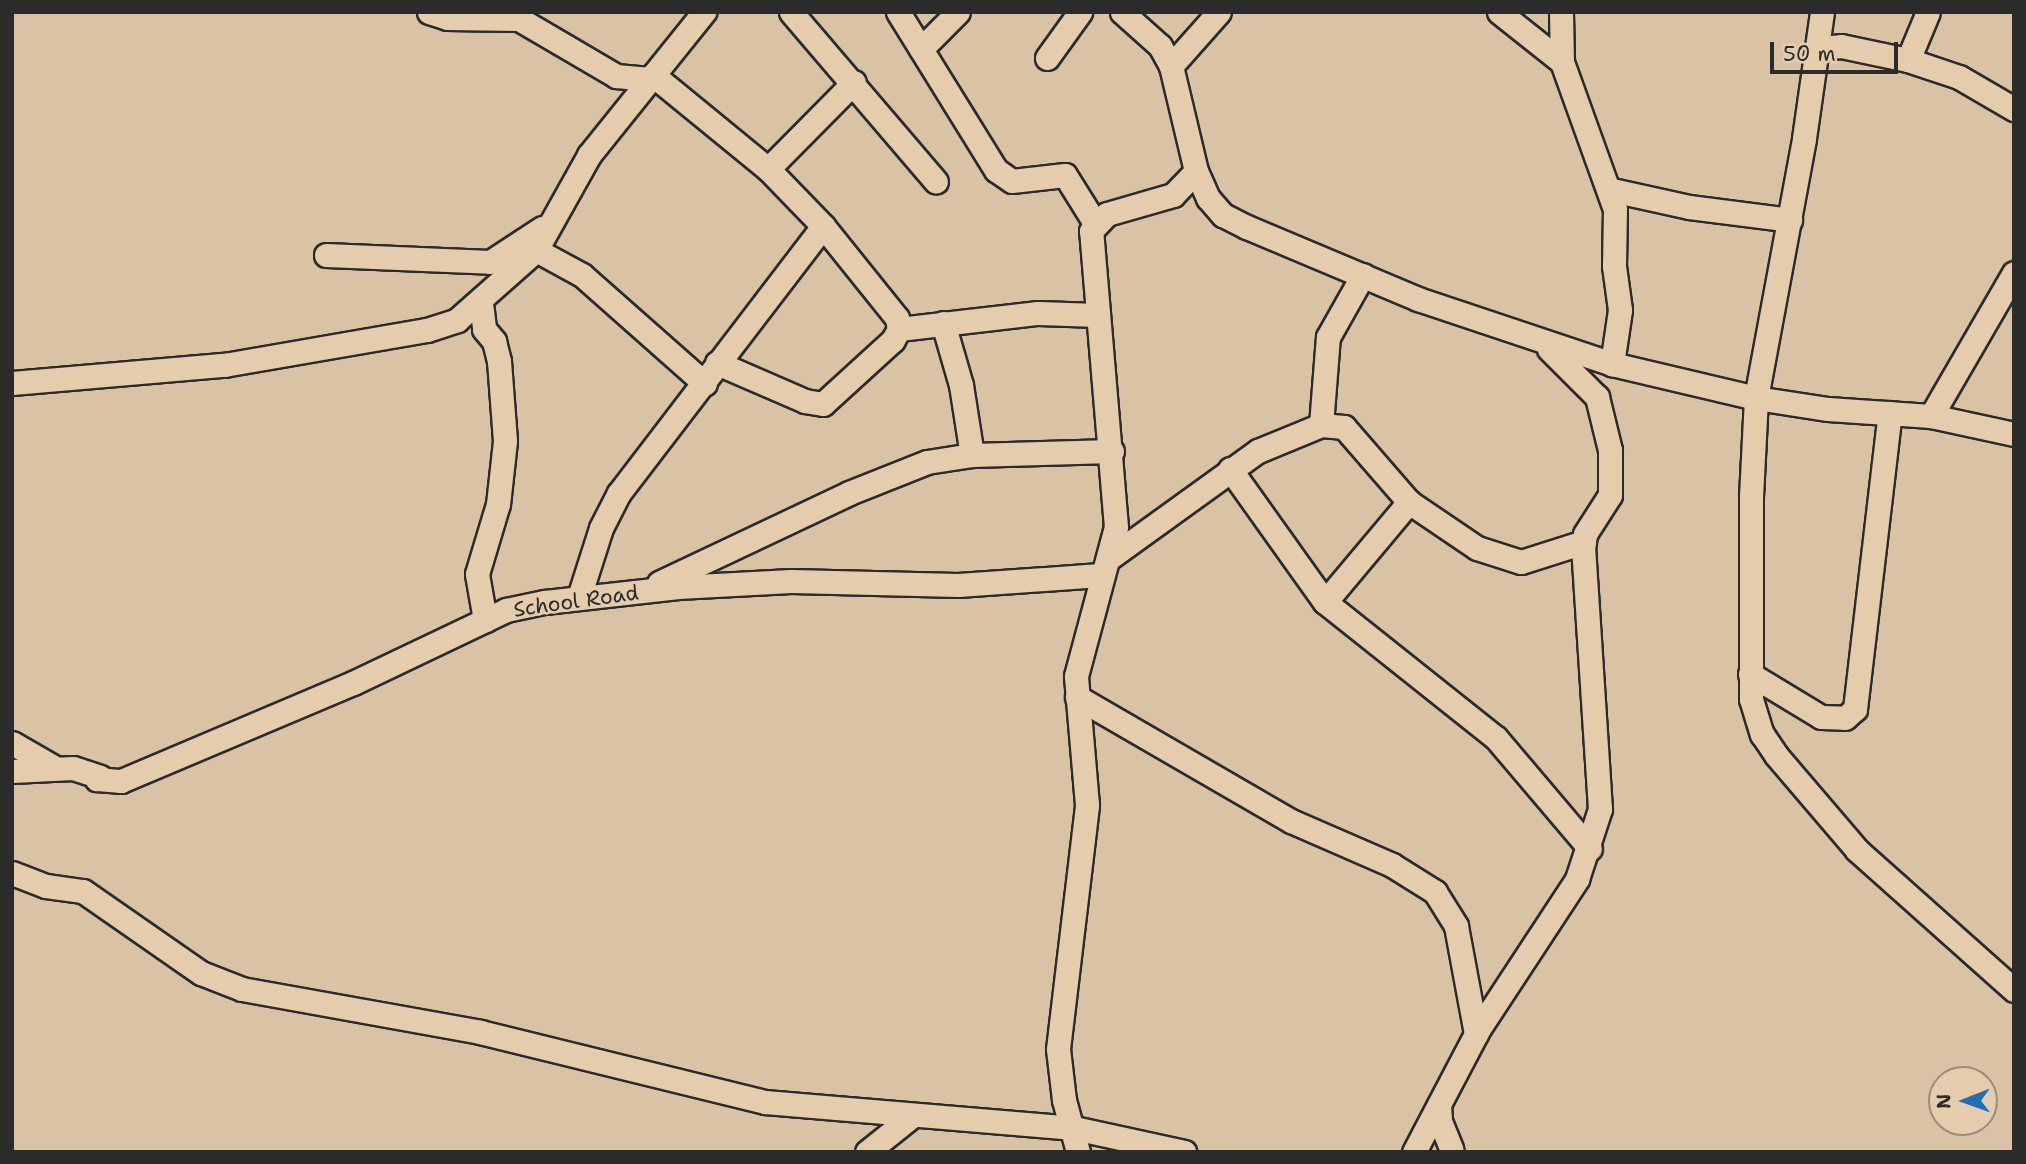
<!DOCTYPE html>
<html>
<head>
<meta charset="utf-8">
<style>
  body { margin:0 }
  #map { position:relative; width:2026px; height:1164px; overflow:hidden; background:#dac2a5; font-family:"Shantell Sans",sans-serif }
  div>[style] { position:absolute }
  .roads { filter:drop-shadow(2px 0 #2b2b2b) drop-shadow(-2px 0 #2b2b2b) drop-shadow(0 2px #2b2b2b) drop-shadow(0 -2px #2b2b2b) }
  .minor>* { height:23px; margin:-11.5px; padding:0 11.5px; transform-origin:11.5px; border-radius:11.5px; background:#e5ccad }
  span { translate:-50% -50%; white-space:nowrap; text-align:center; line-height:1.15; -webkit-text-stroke:5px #e5ccad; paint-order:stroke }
  .street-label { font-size:21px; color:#2b2b2b }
  .frame { position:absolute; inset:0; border:14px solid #2b2b2b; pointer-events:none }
  .north { position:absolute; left:1928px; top:1066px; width:70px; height:70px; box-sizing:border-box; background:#e5ccad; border:2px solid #9b8c79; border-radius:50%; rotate:269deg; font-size:19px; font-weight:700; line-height:28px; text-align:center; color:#2b2b2b }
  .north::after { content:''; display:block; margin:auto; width:24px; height:32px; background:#1f6fb2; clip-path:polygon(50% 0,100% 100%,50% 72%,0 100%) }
  .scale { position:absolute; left:1770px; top:42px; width:128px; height:32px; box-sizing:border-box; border:4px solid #2b2b2b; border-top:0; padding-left:9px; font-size:21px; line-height:24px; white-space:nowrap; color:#2b2b2b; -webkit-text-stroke:5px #e5ccad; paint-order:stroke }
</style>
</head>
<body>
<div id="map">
  <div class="roads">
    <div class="minor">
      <i style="left:429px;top:12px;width:19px;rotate:18deg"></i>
      <i style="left:447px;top:18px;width:72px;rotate:0.8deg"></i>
      <i style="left:519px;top:19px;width:113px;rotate:30.4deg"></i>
      <i style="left:616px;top:76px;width:34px;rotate:5deg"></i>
      <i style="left:791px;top:12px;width:223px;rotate:49.5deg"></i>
      <i style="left:898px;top:12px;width:186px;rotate:58.2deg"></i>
      <i style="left:996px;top:170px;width:19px;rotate:35deg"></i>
      <i style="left:1012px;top:181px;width:53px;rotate:-6.5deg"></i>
      <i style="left:1065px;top:175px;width:57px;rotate:58deg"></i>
      <i style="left:1122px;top:12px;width:51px;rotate:41.8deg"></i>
      <i style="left:1160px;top:46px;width:23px;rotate:61deg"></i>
      <i style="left:1171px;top:66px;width:108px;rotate:76.6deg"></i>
      <i style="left:1196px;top:171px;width:30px;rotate:66deg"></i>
      <i style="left:1208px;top:198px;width:23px;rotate:49deg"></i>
      <i style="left:1223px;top:215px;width:27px;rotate:27deg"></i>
      <i style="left:1247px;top:227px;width:186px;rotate:22.8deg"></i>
      <i style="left:1418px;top:299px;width:205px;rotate:18.5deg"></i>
      <i style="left:1612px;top:364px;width:148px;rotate:13.3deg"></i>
      <i style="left:1756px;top:398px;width:73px;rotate:8.7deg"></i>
      <i style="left:1828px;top:409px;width:103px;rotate:3.9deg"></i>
      <i style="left:1931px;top:416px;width:85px;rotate:12.2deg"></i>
      <i style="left:1499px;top:12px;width:80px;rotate:38.4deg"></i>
      <i style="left:1561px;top:12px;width:50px;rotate:88.9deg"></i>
      <i style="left:1562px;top:62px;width:156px;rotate:70.2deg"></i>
      <i style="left:1615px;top:209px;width:57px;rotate:91deg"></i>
      <i style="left:1614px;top:266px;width:44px;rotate:82.2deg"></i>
      <i style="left:1620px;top:310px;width:55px;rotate:98.4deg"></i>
      <i style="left:1822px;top:12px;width:128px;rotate:98.1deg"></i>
      <i style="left:1804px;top:139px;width:263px;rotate:100.5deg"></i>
      <i style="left:1756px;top:398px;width:99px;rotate:92.9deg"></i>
      <i style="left:1751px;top:497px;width:202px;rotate:90deg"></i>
      <i style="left:1751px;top:699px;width:37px;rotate:73deg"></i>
      <i style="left:1762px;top:734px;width:25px;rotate:56deg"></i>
      <i style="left:1776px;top:755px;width:125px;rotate:49.5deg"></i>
      <i style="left:1857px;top:850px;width:210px;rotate:41.7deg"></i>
      <i style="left:1819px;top:48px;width:22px;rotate:-5deg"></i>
      <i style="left:1841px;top:46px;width:68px;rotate:11.8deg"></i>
      <i style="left:1908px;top:60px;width:54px;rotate:18.4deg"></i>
      <i style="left:1959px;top:77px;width:64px;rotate:30.2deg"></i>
      <i style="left:921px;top:49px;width:52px;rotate:-45deg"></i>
      <i style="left:1047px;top:58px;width:57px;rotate:-54.3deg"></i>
      <i style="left:1908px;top:60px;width:52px;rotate:-67.4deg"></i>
      <i style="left:1171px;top:66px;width:72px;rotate:-48.4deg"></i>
      <i style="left:653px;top:75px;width:149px;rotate:39.3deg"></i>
      <i style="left:768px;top:169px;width:79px;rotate:46deg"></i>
      <i style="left:823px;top:226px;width:118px;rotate:51.2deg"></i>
      <i style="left:897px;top:318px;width:11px;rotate:80deg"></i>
      <i style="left:899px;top:329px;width:13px;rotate:119deg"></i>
      <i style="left:893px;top:340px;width:95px;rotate:137.6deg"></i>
      <i style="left:823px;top:404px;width:18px;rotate:-171deg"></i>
      <i style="left:805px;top:401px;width:96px;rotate:-156.6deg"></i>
      <i style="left:768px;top:169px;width:122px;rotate:-45.3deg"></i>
      <i style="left:1612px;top:190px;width:79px;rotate:12.4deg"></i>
      <i style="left:1689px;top:207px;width:102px;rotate:7.3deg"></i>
      <i style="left:536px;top:250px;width:52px;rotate:28.5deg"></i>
      <i style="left:582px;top:275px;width:164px;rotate:41.5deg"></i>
      <i style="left:326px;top:255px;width:164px;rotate:2.4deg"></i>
      <i style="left:490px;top:262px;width:62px;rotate:-33.2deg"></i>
      <i style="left:481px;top:303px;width:26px;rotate:83deg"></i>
      <i style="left:484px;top:329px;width:16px;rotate:50deg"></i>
      <i style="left:494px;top:341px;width:21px;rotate:76deg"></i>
      <i style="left:499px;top:361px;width:80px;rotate:85.7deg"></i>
      <i style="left:505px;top:441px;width:63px;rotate:96.3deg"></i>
      <i style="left:498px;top:504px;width:73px;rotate:106.7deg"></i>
      <i style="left:477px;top:574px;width:47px;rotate:80.1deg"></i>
      <i style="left:943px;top:323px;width:65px;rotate:73.8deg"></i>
      <i style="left:961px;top:385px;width:71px;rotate:81.1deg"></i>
      <i style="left:899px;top:329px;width:140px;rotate:-6.6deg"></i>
      <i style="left:1038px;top:313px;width:60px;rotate:1.9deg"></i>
      <i style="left:12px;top:383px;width:213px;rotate:-4.9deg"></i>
      <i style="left:224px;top:365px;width:206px;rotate:-9.8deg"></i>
      <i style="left:427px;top:330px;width:32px;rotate:-18deg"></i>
      <i style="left:457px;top:320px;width:106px;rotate:-41.5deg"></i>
      <i style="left:536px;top:250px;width:109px;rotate:-60.8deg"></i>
      <i style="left:589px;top:155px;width:184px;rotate:-51.2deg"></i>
      <i style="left:1931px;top:416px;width:165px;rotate:-59.9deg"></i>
      <i style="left:1321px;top:425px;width:88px;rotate:-85.5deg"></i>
      <i style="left:1328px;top:337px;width:71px;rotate:-60.6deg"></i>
      <i style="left:1230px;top:469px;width:163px;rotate:54.5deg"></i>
      <i style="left:1325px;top:602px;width:218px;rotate:38.5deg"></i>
      <i style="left:1496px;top:738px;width:145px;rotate:49.7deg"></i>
      <i style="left:1108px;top:559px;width:185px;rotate:-35.8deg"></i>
      <i style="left:1258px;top:451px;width:68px;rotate:-22.4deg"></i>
      <i style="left:1321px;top:425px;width:23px;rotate:5deg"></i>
      <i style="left:1344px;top:427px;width:99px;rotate:49.1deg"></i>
      <i style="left:1409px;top:502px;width:82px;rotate:34.1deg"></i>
      <i style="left:1477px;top:548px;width:46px;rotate:17.7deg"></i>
      <i style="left:1521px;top:562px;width:66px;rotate:-17.6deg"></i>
      <i style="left:659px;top:583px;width:210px;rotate:-25.3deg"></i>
      <i style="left:849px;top:493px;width:84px;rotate:-21.7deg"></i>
      <i style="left:927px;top:462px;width:46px;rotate:-8.8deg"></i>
      <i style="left:972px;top:455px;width:140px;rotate:-1.6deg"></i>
      <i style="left:579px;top:597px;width:72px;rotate:-72.3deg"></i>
      <i style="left:601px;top:528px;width:39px;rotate:-63deg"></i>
      <i style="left:619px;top:493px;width:336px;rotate:-52.6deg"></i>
      <i style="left:1325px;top:602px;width:131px;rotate:-50deg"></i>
      <i style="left:1750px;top:674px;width:83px;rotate:31.2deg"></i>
      <i style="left:1821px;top:717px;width:24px;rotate:2deg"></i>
      <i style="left:1845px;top:718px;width:13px;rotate:-42deg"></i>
      <i style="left:1855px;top:709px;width:298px;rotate:-83.3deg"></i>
      <i style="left:1077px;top:697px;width:247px;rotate:30.1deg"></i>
      <i style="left:1291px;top:821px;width:110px;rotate:23.5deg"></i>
      <i style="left:1392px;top:865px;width:51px;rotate:32.1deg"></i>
      <i style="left:1435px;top:892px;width:40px;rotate:58deg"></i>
      <i style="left:1456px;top:926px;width:110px;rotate:79.5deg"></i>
      <i style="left:12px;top:743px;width:46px;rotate:29.9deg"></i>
      <i style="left:12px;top:771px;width:61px;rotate:-2.8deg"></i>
      <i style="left:73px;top:768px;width:28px;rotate:18deg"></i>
      <i style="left:100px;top:777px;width:4px;rotate:146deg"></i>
      <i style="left:97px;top:779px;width:24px;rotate:5deg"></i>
      <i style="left:121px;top:781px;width:252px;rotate:-22.9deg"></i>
      <i style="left:353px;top:683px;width:170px;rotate:-25.5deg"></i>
      <i style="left:506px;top:610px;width:40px;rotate:-12deg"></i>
      <i style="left:545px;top:602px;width:134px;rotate:-6.4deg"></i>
      <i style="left:678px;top:587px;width:113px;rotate:-3deg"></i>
      <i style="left:791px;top:581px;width:167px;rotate:1.4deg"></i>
      <i style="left:958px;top:585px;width:142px;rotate:-4deg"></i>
      <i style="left:12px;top:873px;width:36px;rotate:21deg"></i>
      <i style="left:46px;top:886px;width:37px;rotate:8deg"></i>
      <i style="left:83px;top:891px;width:144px;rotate:34.8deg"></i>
      <i style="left:201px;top:973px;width:44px;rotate:21.3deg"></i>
      <i style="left:242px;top:989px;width:242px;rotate:10.2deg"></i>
      <i style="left:480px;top:1032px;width:293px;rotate:13.8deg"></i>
      <i style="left:765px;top:1102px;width:310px;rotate:4.8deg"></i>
      <i style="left:1074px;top:1128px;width:113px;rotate:12.3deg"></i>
      <i style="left:1439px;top:1105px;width:16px;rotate:86deg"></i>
      <i style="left:1440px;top:1121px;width:31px;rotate:68deg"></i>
      <i style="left:867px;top:1152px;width:58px;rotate:-38.7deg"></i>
      <i style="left:1078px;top:1152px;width:54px;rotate:-105.1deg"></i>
      <i style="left:1064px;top:1100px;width:51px;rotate:-96.7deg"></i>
      <i style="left:1058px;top:1049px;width:246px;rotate:-83.2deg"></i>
      <i style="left:1087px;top:805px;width:129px;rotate:-94.9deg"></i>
      <i style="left:1076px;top:676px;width:154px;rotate:-75deg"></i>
      <i style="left:1116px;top:527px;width:297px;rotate:-94.8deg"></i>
      <i style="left:1091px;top:231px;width:23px;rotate:-47deg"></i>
      <i style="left:1107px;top:214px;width:69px;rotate:-16.1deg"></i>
      <i style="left:1173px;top:195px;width:33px;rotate:-46deg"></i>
      <i style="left:1414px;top:1152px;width:138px;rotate:-62.3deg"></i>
      <i style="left:1478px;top:1030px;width:181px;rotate:-56.7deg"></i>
      <i style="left:1577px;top:879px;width:74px;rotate:-71.8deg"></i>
      <i style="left:1600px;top:809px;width:261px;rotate:-93.7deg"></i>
      <i style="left:1583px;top:549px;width:15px;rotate:-82deg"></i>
      <i style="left:1585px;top:534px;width:46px;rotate:-57.3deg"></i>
      <i style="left:1610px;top:495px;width:45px;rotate:-90deg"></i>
      <i style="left:1610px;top:450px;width:55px;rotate:-103.8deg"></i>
      <i style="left:1597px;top:397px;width:68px;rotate:-135deg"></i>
    </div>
  </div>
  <div class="street-label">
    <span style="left:576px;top:601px;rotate:-8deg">School Road</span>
  </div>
  <div class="frame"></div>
  <div class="north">N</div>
  <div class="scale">50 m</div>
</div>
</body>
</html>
